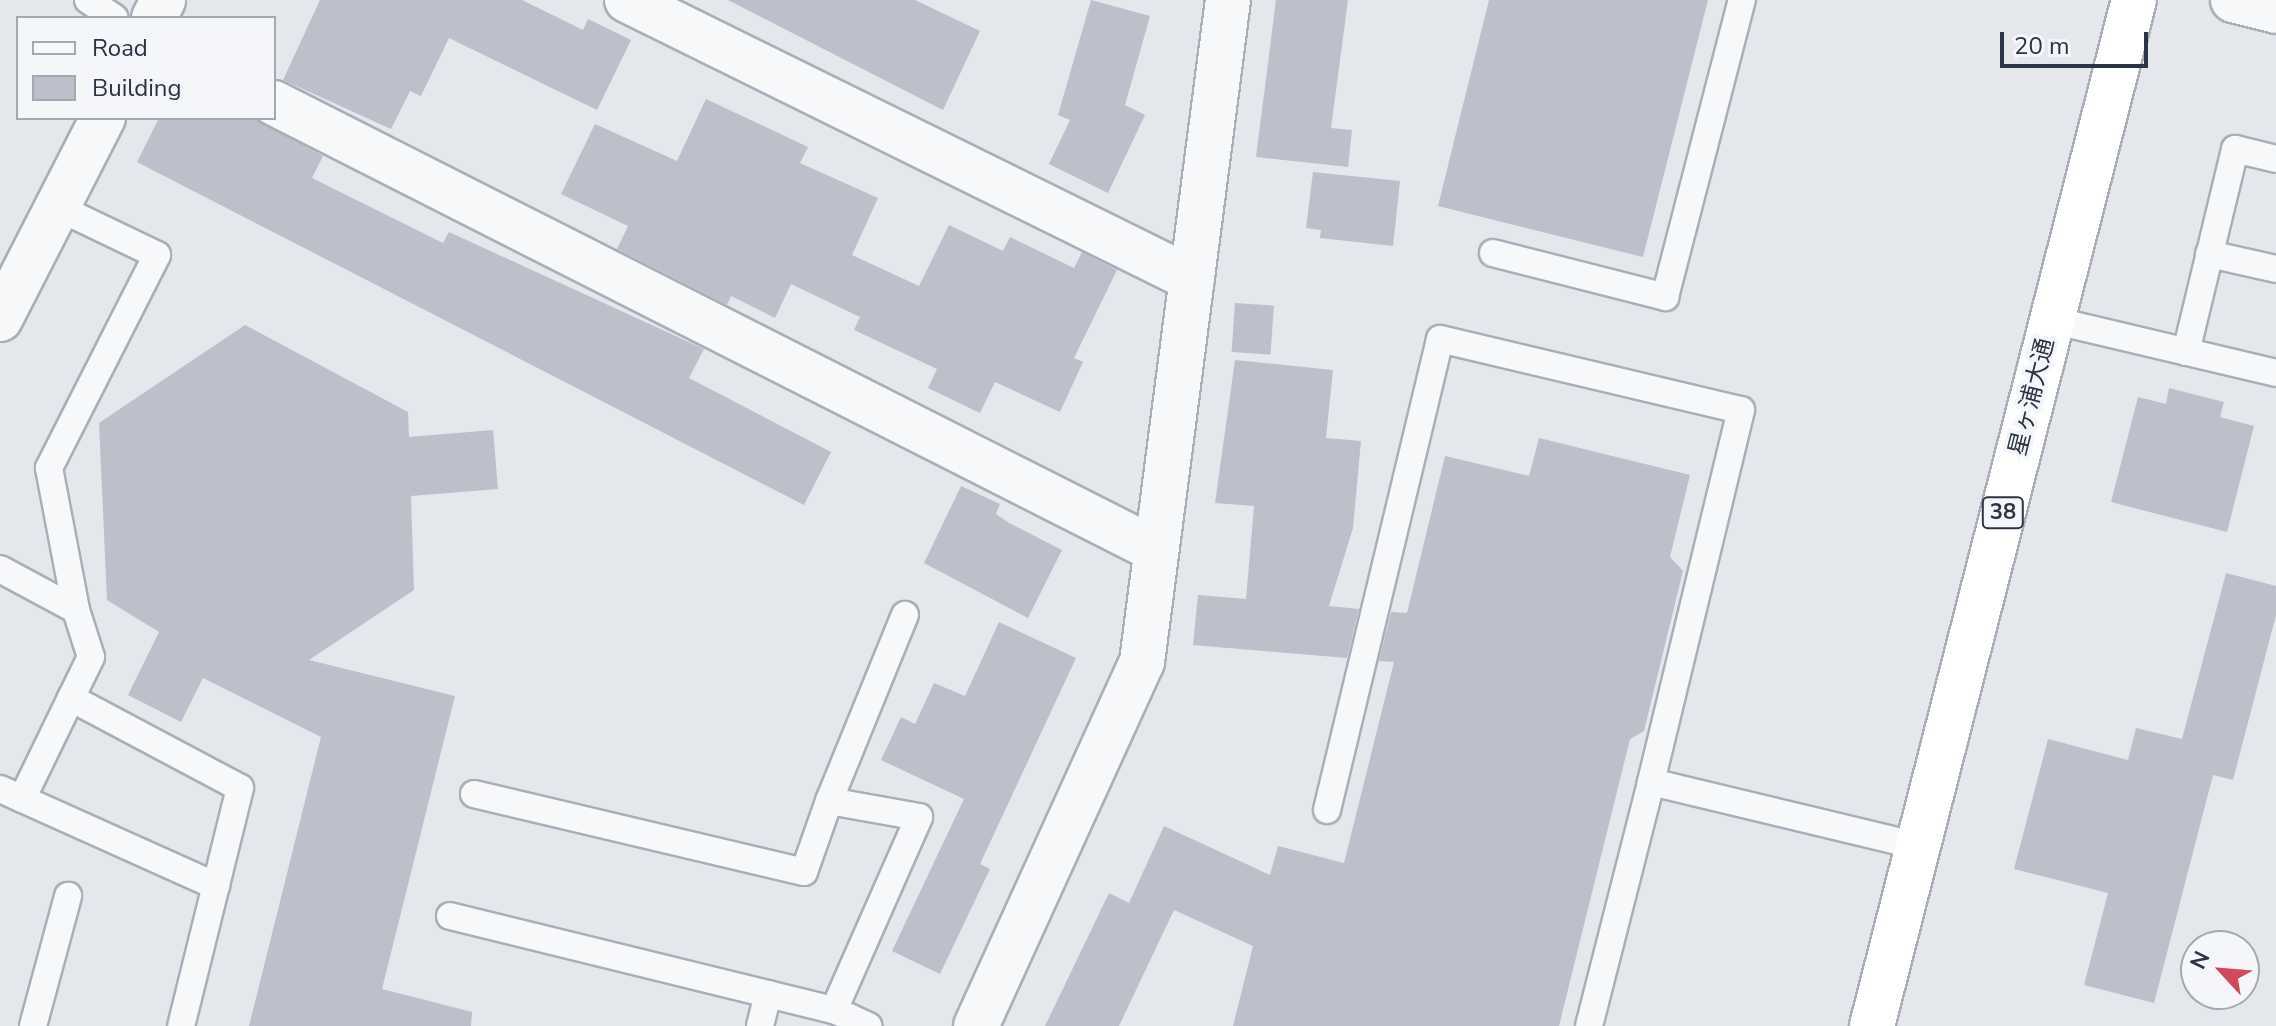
<!DOCTYPE html>
<html>
<head>
<meta charset="utf-8">
<style>
  body { margin:0 }
  #map { position:relative; width:2276px; height:1026px; overflow:hidden; background:#e4e7ec; font-family:"Nunito Sans","Noto Sans JP",sans-serif }
  div>[style] { position:absolute }
  .building>* { inset:0; background:#bbc0ca; transform-origin:0 0 }
  .roads { filter:drop-shadow(2px 0 #a9aeb7) drop-shadow(-2px 0 #a9aeb7) drop-shadow(0 2px #a9aeb7) drop-shadow(0 -2px #a9aeb7) }
  .lane>* { height:26px; margin:-13px; padding:0 13px; transform-origin:13px; border-radius:13px; background:#f7f8fa }
  .street>* { height:44px; margin:-22px; padding:0 22px; transform-origin:22px; border-radius:22px; background:#f7f8fa }
  .highway>* { height:44px; margin:-22px; padding:0 22px; transform-origin:22px; border-radius:22px; background:#fff }
  span { translate:-50% -50%; white-space:nowrap; text-align:center; line-height:1.15; -webkit-text-stroke:8px #f4f6f9; paint-order:stroke }
  .shield-label span { padding:2px 6px; background:#f4f6f9; border:2px solid; border-radius:6px; -webkit-text-stroke-width:0 }
  .shield-label { font-size:22px; color:#2b3445; font-weight:700 }
  .street-label { font-size:24px; color:#2b3445 }
  .legend { position:absolute; left:16px; top:16px; width:260px; height:104px; box-sizing:border-box; background:#f4f6f9; border:2px solid #a4a8b1; margin:0; padding:10px 14px; list-style:none; font-size:24px; color:#2b3445 }
  .legend li { display:flex; align-items:center; gap:16px; height:40px }
  .legend b { width:40px; border:2px solid #a4a8b1 }
  .north { position:absolute; left:2180px; top:930px; width:80px; height:80px; box-sizing:border-box; background:#f4f6f9; border:2px solid #a4a8b1; border-radius:50%; rotate:296deg; font-size:22px; font-weight:700; line-height:32px; text-align:center; color:#2b3445 }
  .north::after { content:''; display:block; margin:auto; width:28px; height:36px; background:#d1495b; clip-path:polygon(50% 0,100% 100%,50% 72%,0 100%) }
  .scale { position:absolute; left:2000px; top:32px; width:148px; height:36px; box-sizing:border-box; border:4px solid #2b3445; border-top:0; padding-left:10px; font-size:24px; line-height:28px; white-space:nowrap; color:#2b3445; -webkit-text-stroke:6px #f4f6f9; paint-order:stroke }
</style>
</head>
<body>
<div id="map">
  <div class="building">
    <i style="clip-path:polygon(320px 0,522px 0,583px 30px,588px 19px,631px 40px,597px 110px,449px 38px,421px 96px,410px 91px,391px 129px,283px 80px)"></i>
    <i style="clip-path:polygon(728px 0,915px 0,980px 31px,943px 110px)"></i>
    <i style="clip-path:polygon(1091px 0,1150px 16px,1125px 105px,1145px 115px,1108px 193px,1049px 164px,1070px 120px,1058px 115px)"></i>
    <i style="clip-path:polygon(1276px 0,1348px 0,1331px 128px,1352px 130px,1348px 167px,1256px 157px)"></i>
    <i style="clip-path:polygon(1489px 0,1708px 0,1643px 257px,1438px 206px)"></i>
    <i style="clip-path:polygon(706px 99px,808px 147px,800px 163px,878px 198px,852px 255px,919px 286px,949px 225px,1003px 251px,1010px 237px,1074px 268px,1082px 252px,1117px 270px,1074px 358px,1083px 362px,1060px 412px,995px 382px,980px 413px,928px 388px,937px 369px,854px 330px,860px 317px,791px 284px,775px 318px,731px 296px,727px 305px,617px 249px,628px 226px,561px 194px,595px 124px,677px 161px)"></i>
    <i style="clip-path:polygon(159px 118px,254px 118px,323px 156px,312px 178px,443px 243px,449px 232px,704px 349px,689px 378px,831px 452px,804px 505px,137px 162px)"></i>
    <i style="clip-path:polygon(1313px 172px,1400px 181px,1393px 246px,1320px 238px,1321px 230px,1306px 228px)"></i>
    <i style="left:1235px;top:303px;width:39px;height:49px;rotate:4deg"></i>
    <i style="clip-path:polygon(245px 325px,408px 412px,409px 437px,493px 430px,498px 489px,411px 496px,414px 590px,309px 660px,455px 696px,382px 989px,472px 1012px,471px 1026px,249px 1026px,321px 737px,203px 678px,181px 722px,128px 695px,159px 632px,107px 600px,99px 423px)"></i>
    <i style="clip-path:polygon(1235px 360px,1333px 370px,1326px 438px,1361px 441px,1353px 528px,1329px 606px,1359px 609px,1347px 658px,1193px 645px,1198px 595px,1246px 599px,1254px 506px,1215px 503px)"></i>
    <i style="clip-path:polygon(2169px 388px,2224px 402px,2220px 417px,2254px 426px,2227px 532px,2111px 502px,2138px 397px,2166px 404px)"></i>
    <i style="clip-path:polygon(1539px 438px,1690px 475px,1670px 557px,1683px 571px,1644px 731px,1630px 739px,1559px 1026px,1233px 1026px,1253px 946px,1174px 910px,1119px 1026px,1045px 1026px,1109px 893px,1129px 903px,1164px 826px,1270px 875px,1278px 846px,1344px 863px,1394px 662px,1379px 661px,1391px 612px,1407px 613px,1445px 456px,1529px 476px)"></i>
    <i style="clip-path:polygon(961px 486px,1000px 504px,996px 514px,1009px 523px,1062px 550px,1028px 618px,924px 563px)"></i>
    <i style="clip-path:polygon(2226px 573px,2276px 586px,2276px 615px,2233px 780px,2213px 775px,2154px 1003px,2084px 985px,2108px 893px,2014px 869px,2048px 739px,2128px 760px,2136px 728px,2182px 739px)"></i>
    <i style="clip-path:polygon(999px 622px,1076px 658px,980px 864px,990px 869px,940px 974px,892px 951px,964px 799px,881px 760px,901px 717px,915px 724px,934px 683px,965px 696px)"></i>
  </div>
  <div class="roads">
    <div class="lane">
      <i style="left:88px;top:0;width:32px;rotate:34deg"></i>
      <i style="left:57px;top:207px;width:111px;rotate:25.6deg"></i>
      <i style="left:157px;top:255px;width:239px;rotate:116.9deg"></i>
      <i style="left:49px;top:468px;width:145px;rotate:79.2deg"></i>
      <i style="left:1493px;top:253px;width:178px;rotate:14.3deg"></i>
      <i style="left:1665px;top:297px;width:307px;rotate:-75.5deg"></i>
      <i style="left:2209px;top:254px;width:69px;rotate:12.6deg"></i>
      <i style="left:2052px;top:320px;width:230px;rotate:13.3deg"></i>
      <i style="left:2186px;top:352px;width:209px;rotate:-76.4deg"></i>
      <i style="left:2235px;top:149px;width:42px;rotate:13.7deg"></i>
      <i style="left:0;top:569px;width:86px;rotate:28.3deg"></i>
      <i style="left:76px;top:610px;width:49px;rotate:72.3deg"></i>
      <i style="left:91px;top:657px;width:46px;rotate:116deg"></i>
      <i style="left:71px;top:698px;width:191px;rotate:28deg"></i>
      <i style="left:240px;top:788px;width:245px;rotate:103.9deg"></i>
      <i style="left:0;top:789px;width:237px;rotate:24.2deg"></i>
      <i style="left:474px;top:794px;width:339px;rotate:13.3deg"></i>
      <i style="left:804px;top:872px;width:75px;rotate:-70.6deg"></i>
      <i style="left:22px;top:799px;width:112px;rotate:-64.1deg"></i>
      <i style="left:1327px;top:810px;width:484px;rotate:-76.5deg"></i>
      <i style="left:1440px;top:339px;width:309px;rotate:13.3deg"></i>
      <i style="left:1741px;top:410px;width:383px;rotate:103.6deg"></i>
      <i style="left:450px;top:916px;width:395px;rotate:13.8deg"></i>
      <i style="left:834px;top:1010px;width:38px;rotate:25deg"></i>
      <i style="left:834px;top:1010px;width:211px;rotate:-66.2deg"></i>
      <i style="left:919px;top:817px;width:91px;rotate:-169.9deg"></i>
      <i style="left:829px;top:801px;width:201px;rotate:-67.8deg"></i>
      <i style="left:33px;top:1026px;width:135px;rotate:-74.9deg"></i>
      <i style="left:760px;top:1026px;width:33px;rotate:-76deg"></i>
      <i style="left:1589px;top:1026px;width:252px;rotate:-75.7deg"></i>
      <i style="left:1651px;top:782px;width:275px;rotate:13.5deg"></i>
    </div>
    <div class="street">
      <i style="left:627px;top:0;width:630px;rotate:26.28deg"></i>
      <i style="left:2233px;top:0;width:44px;rotate:14.3deg"></i>
      <i style="left:154px;top:18px;width:20px;rotate:-63deg"></i>
      <i style="left:274px;top:103px;width:989px;rotate:26.88deg"></i>
      <i style="left:0;top:319px;width:226px;rotate:-62.9deg"></i>
      <i style="left:976px;top:1026px;width:400px;rotate:-65.5deg"></i>
      <i style="left:1142px;top:662px;width:668px;rotate:-82.6deg"></i>
    </div>
    <div class="highway">
      <i style="left:1872px;top:1026px;width:1059px;rotate:-75.68deg"></i>
    </div>
  </div>
  <div class="shield-label">
    <span style="left:2003px;top:513px">38</span>
  </div>
  <div class="street-label">
    <span style="left:2032px;top:397px;rotate:-76deg">星ヶ浦大通</span>
  </div>
  <ul class="legend">
  <li><b style="height:10px;background:#f7f8fa"></b>Road</li>
  <li><b style="height:22px;background:#bbc0ca"></b>Building</li>
  </ul>
  <div class="north">N</div>
  <div class="scale">20 m</div>
</div>
</body>
</html>
